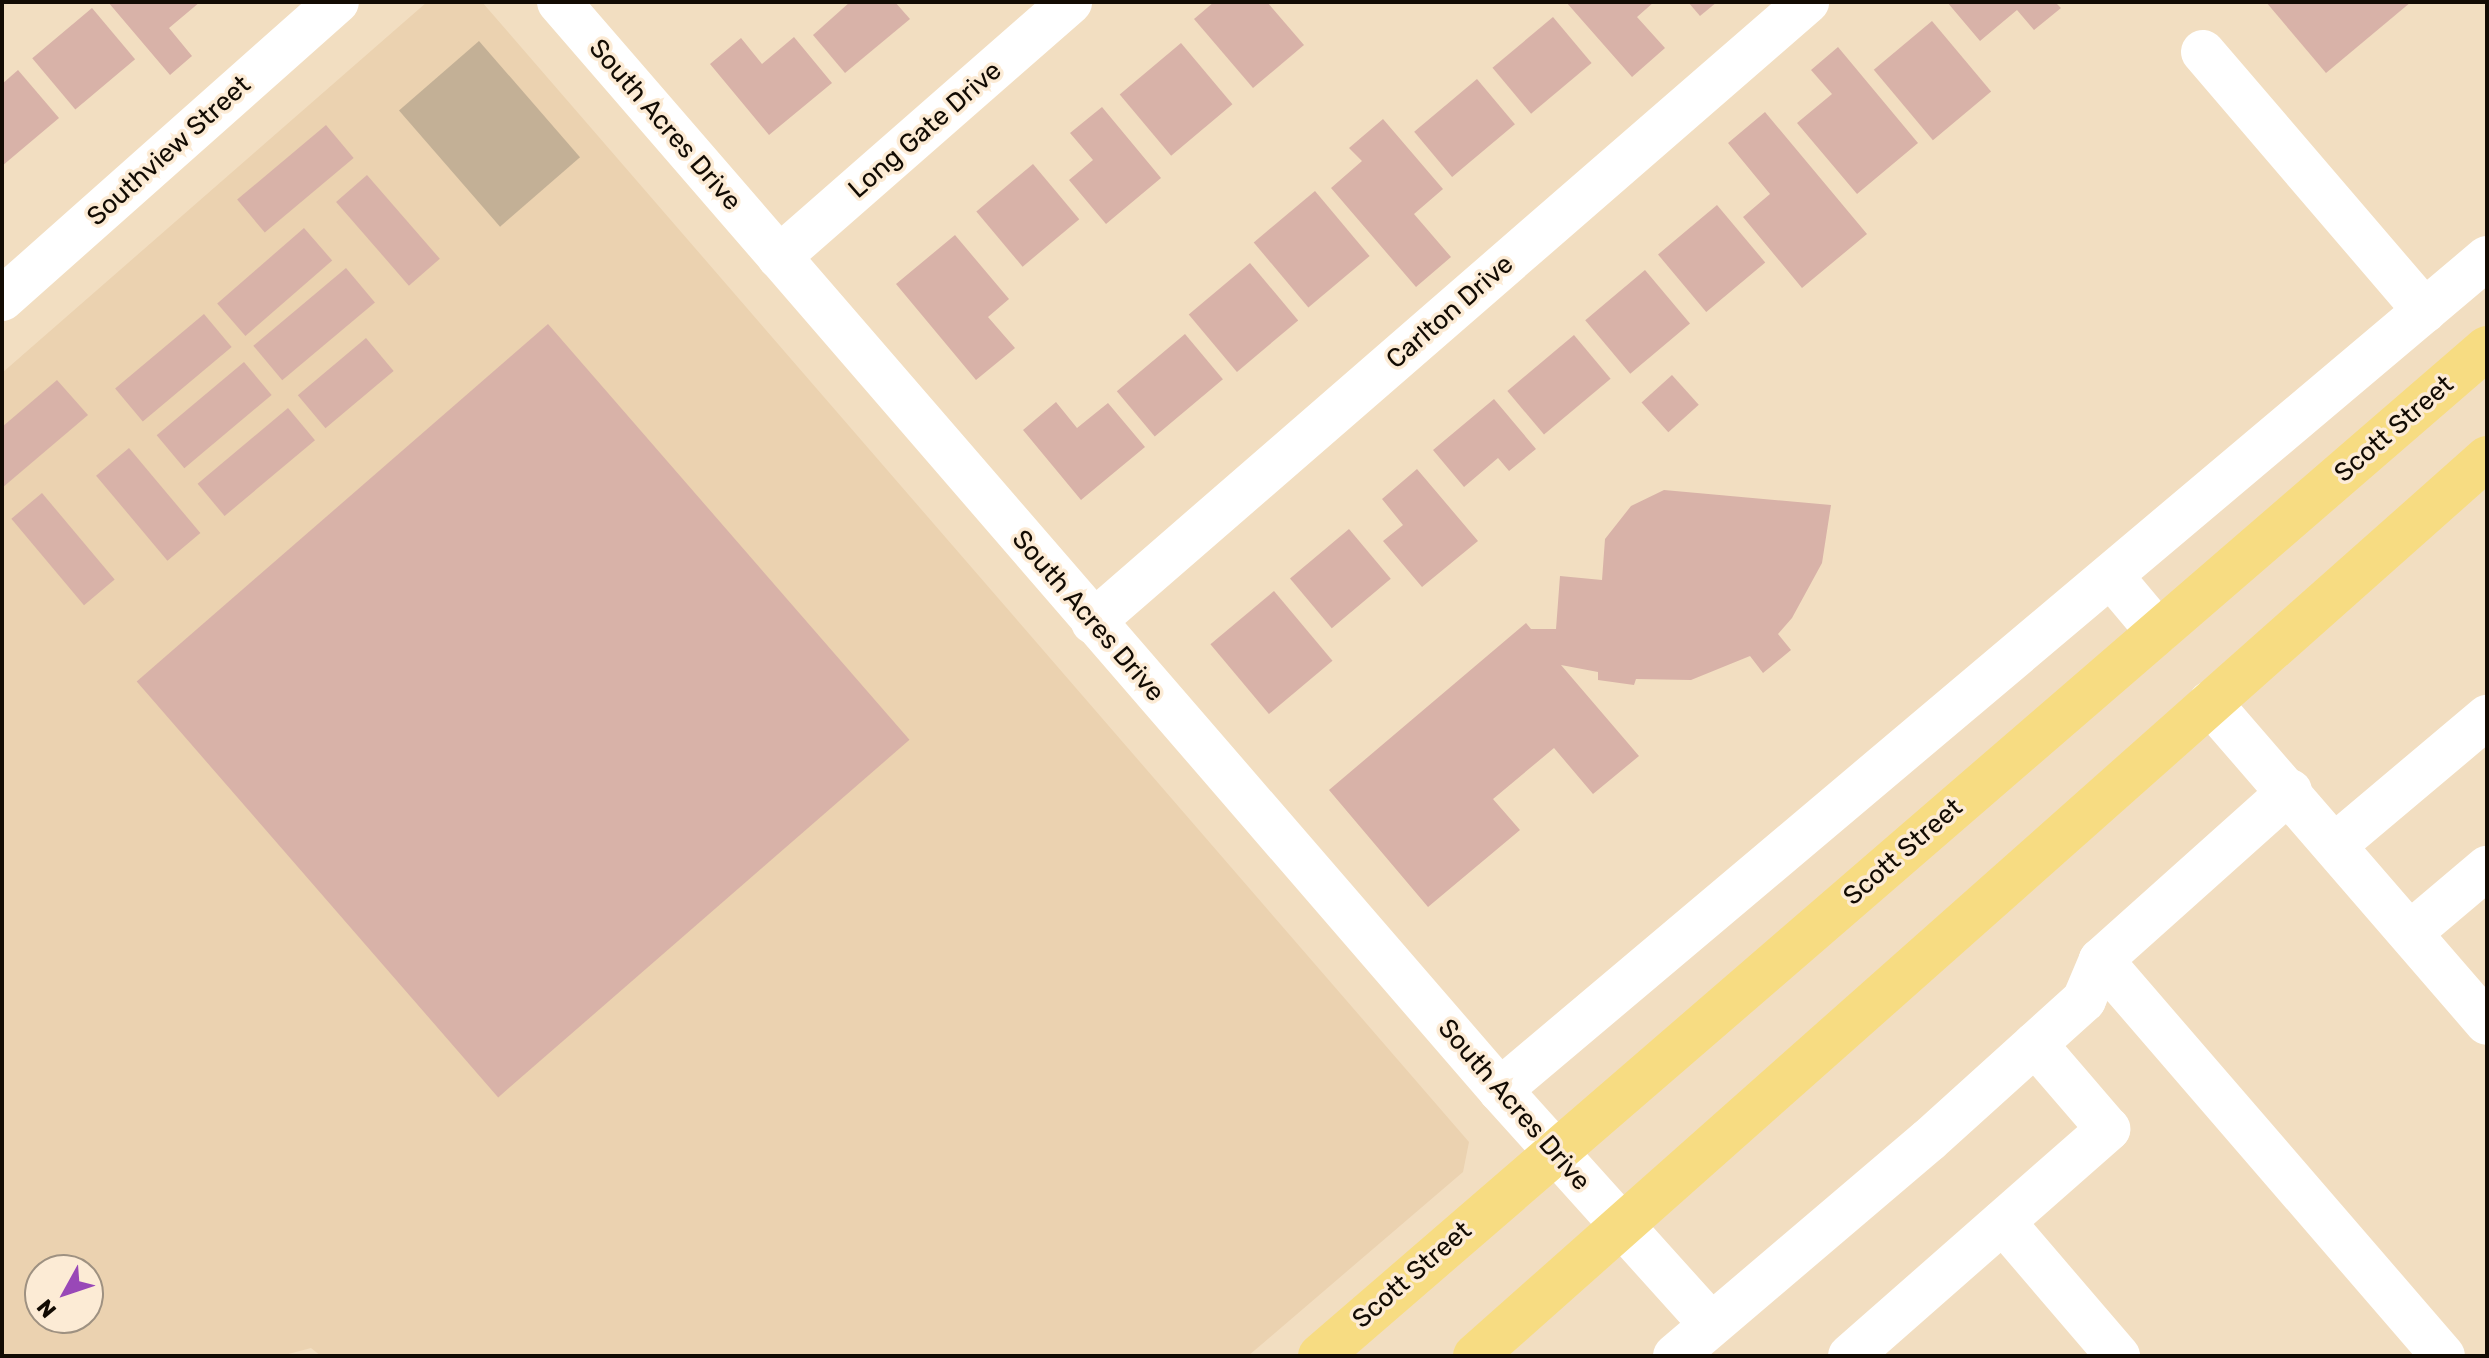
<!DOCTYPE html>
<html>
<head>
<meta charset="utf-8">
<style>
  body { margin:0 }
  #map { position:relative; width:2489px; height:1358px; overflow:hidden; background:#f2dec1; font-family:Rubik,sans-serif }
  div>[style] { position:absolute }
  .built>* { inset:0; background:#ebd2b0 }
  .green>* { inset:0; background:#c3b096; transform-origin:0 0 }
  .building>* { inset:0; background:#d8b2a8; transform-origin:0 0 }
  .minor>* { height:44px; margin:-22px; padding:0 22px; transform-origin:22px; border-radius:22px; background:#fff }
  .major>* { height:44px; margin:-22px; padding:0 22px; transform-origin:22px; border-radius:22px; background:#f7dc82 }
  span { translate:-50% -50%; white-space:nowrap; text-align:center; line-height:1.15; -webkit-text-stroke:7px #fcebd5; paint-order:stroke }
  .street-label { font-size:26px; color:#120b03 }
  .frame { position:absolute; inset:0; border:4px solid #120b03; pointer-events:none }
  .north { position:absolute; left:24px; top:1254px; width:80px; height:80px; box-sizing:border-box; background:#fcebd5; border:2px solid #9e9181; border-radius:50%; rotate:230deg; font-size:22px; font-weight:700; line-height:32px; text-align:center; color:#120b03 }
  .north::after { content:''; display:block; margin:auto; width:28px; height:36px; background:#9948b7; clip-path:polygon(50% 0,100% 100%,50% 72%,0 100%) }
</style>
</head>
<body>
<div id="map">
  <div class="built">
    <i style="clip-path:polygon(evenodd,427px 2px,482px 2px,1469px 1142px,1463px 1172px,1248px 1356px,321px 1356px,311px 1348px,281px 1356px,2px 1356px,2px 373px,427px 2px,40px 1270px,88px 1270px,88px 1318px,40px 1318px,40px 1270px)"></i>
  </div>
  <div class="green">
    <i style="left:479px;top:41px;width:154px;height:106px;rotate:49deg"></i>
  </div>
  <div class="building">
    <i style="clip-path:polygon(108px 2px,200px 2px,169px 28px,192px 56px,170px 75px)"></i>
    <i style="clip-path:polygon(850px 2px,895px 2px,910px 19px,845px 73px,813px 35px)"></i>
    <i style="clip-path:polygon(1214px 2px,1267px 2px,1304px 45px,1253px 88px,1194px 19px)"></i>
    <i style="clip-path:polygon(1566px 2px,1654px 2px,1637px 17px,1665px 48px,1632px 77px)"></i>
    <i style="clip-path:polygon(1688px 2px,1717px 2px,1700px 16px)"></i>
    <i style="clip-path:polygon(1947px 2px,2055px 2px,2061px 8px,2034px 30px,2017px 10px,1980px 41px)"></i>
    <i style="clip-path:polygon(2266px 2px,2411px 2px,2326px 73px)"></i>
    <i style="left:92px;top:8px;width:67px;height:78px;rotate:50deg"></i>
    <i style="left:1553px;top:17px;width:60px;height:79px;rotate:50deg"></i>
    <i style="left:1932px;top:21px;width:92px;height:76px;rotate:50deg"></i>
    <i style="clip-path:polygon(794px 37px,832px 83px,769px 135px,710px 64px,741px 38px,762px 64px)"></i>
    <i style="left:1181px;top:43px;width:80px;height:80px;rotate:50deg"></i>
    <i style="clip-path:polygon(1838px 47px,1918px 143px,1857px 194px,1797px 123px,1832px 94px,1811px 70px)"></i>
    <i style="clip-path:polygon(18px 70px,59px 118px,2px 166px,2px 84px)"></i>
    <i style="left:1477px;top:79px;width:59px;height:82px;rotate:50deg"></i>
    <i style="clip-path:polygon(1102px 107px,1161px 178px,1106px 224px,1069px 180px,1093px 160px,1070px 133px)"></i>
    <i style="clip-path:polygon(1765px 112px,1867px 234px,1802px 288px,1743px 217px,1770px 194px,1728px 143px)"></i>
    <i style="clip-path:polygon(1383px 119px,1443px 189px,1414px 214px,1451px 257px,1416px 287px,1331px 188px,1362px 161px,1349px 148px)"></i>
    <i style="left:326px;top:125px;width:43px;height:116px;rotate:50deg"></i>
    <i style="left:1033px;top:164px;width:72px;height:74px;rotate:50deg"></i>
    <i style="left:367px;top:175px;width:111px;height:41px;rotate:49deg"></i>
    <i style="left:1315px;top:191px;width:85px;height:80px;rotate:50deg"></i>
    <i style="left:1717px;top:205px;width:75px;height:77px;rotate:50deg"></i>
    <i style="left:304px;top:228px;width:43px;height:115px;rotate:49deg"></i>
    <i style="clip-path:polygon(955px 235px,1009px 299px,988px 317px,1015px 348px,976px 380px,896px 284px)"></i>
    <i style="left:1250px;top:263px;width:75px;height:80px;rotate:50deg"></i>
    <i style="left:346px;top:268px;width:45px;height:121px;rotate:50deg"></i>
    <i style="left:1645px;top:270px;width:70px;height:78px;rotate:50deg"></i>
    <i style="left:204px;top:314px;width:43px;height:116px;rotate:50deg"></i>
    <i style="left:548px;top:324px;width:551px;height:545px;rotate:49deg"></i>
    <i style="left:1185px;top:334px;width:59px;height:89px;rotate:50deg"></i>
    <i style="left:1574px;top:335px;width:57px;height:87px;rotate:50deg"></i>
    <i style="left:366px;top:338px;width:43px;height:89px;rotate:50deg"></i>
    <i style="left:244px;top:362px;width:43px;height:114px;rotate:50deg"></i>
    <i style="left:1672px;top:375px;width:40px;height:41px;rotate:48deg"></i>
    <i style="clip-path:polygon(57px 380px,88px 415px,2px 488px,2px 427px)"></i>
    <i style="clip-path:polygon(1494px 399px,1536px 449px,1509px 471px,1498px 458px,1464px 487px,1433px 450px)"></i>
    <i style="clip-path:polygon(1056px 402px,1077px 428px,1108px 403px,1145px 447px,1081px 500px,1023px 430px)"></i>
    <i style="left:288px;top:408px;width:42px;height:118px;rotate:50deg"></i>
    <i style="left:129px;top:448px;width:111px;height:43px;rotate:50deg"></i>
    <i style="clip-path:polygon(1417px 469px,1478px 541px,1422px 587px,1383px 541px,1403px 525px,1382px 499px)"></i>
    <i style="clip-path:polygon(1664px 490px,1831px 505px,1822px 563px,1792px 618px,1778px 634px,1791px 650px,1763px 673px,1750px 656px,1691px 680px,1636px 679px,1634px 685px,1598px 680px,1598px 672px,1561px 665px,1639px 756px,1593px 794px,1554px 748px,1493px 799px,1520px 830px,1428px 907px,1329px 790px,1526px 623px,1531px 629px,1556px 629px,1560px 576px,1602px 580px,1605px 539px,1631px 506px)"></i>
    <i style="left:42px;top:493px;width:113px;height:40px;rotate:50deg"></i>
    <i style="left:1349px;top:529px;width:65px;height:77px;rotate:50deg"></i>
    <i style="left:1274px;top:591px;width:91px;height:83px;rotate:50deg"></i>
  </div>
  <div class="minor">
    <i style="left:559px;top:2px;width:1438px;rotate:49.14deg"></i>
    <i style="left:1500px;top:1090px;width:315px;rotate:48deg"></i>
    <i style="left:2203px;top:52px;width:341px;rotate:49.4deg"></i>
    <i style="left:779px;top:257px;width:387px;rotate:-41.2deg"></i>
    <i style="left:2px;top:299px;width:448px;rotate:-41.6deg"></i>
    <i style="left:2111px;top:576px;width:73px;rotate:50deg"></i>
    <i style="left:1093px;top:622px;width:946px;rotate:-40.97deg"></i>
    <i style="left:2210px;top:703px;width:423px;rotate:49.1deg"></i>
    <i style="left:2290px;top:791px;width:254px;rotate:138.2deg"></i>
    <i style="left:2101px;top:960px;width:523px;rotate:49.18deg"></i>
    <i style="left:2335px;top:845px;width:199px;rotate:-40.1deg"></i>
    <i style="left:2410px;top:933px;width:101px;rotate:-40.2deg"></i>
    <i style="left:1500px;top:1090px;width:1291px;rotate:-40.13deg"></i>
    <i style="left:2003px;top:1222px;width:177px;rotate:49.4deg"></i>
    <i style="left:1675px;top:1356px;width:333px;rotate:-40.4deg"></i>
    <i style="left:1929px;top:1140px;width:209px;rotate:-42.1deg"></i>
    <i style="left:2084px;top:1000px;width:43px;rotate:-67deg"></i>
    <i style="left:1850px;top:1356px;width:344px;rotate:-41.3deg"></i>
    <i style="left:2108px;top:1129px;width:112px;rotate:-130.7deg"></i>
  </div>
  <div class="major">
    <i style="left:1320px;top:1356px;width:1542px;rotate:-40.82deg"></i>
    <i style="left:1475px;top:1356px;width:1353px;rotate:-41.58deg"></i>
  </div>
  <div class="street-label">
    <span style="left:665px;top:125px;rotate:49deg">South Acres Drive</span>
    <span style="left:925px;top:130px;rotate:-41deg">Long Gate Drive</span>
    <span style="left:169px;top:151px;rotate:-42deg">Southview Street</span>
    <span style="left:1450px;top:312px;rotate:-41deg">Carlton Drive</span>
    <span style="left:2394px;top:429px;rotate:-41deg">Scott Street</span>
    <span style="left:1088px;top:616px;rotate:49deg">South Acres Drive</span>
    <span style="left:1903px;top:852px;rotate:-41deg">Scott Street</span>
    <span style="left:1514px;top:1105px;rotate:49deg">South Acres Drive</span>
    <span style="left:1412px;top:1275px;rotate:-41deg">Scott Street</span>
  </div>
  <div class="frame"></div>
  <div class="north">N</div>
</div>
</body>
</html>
